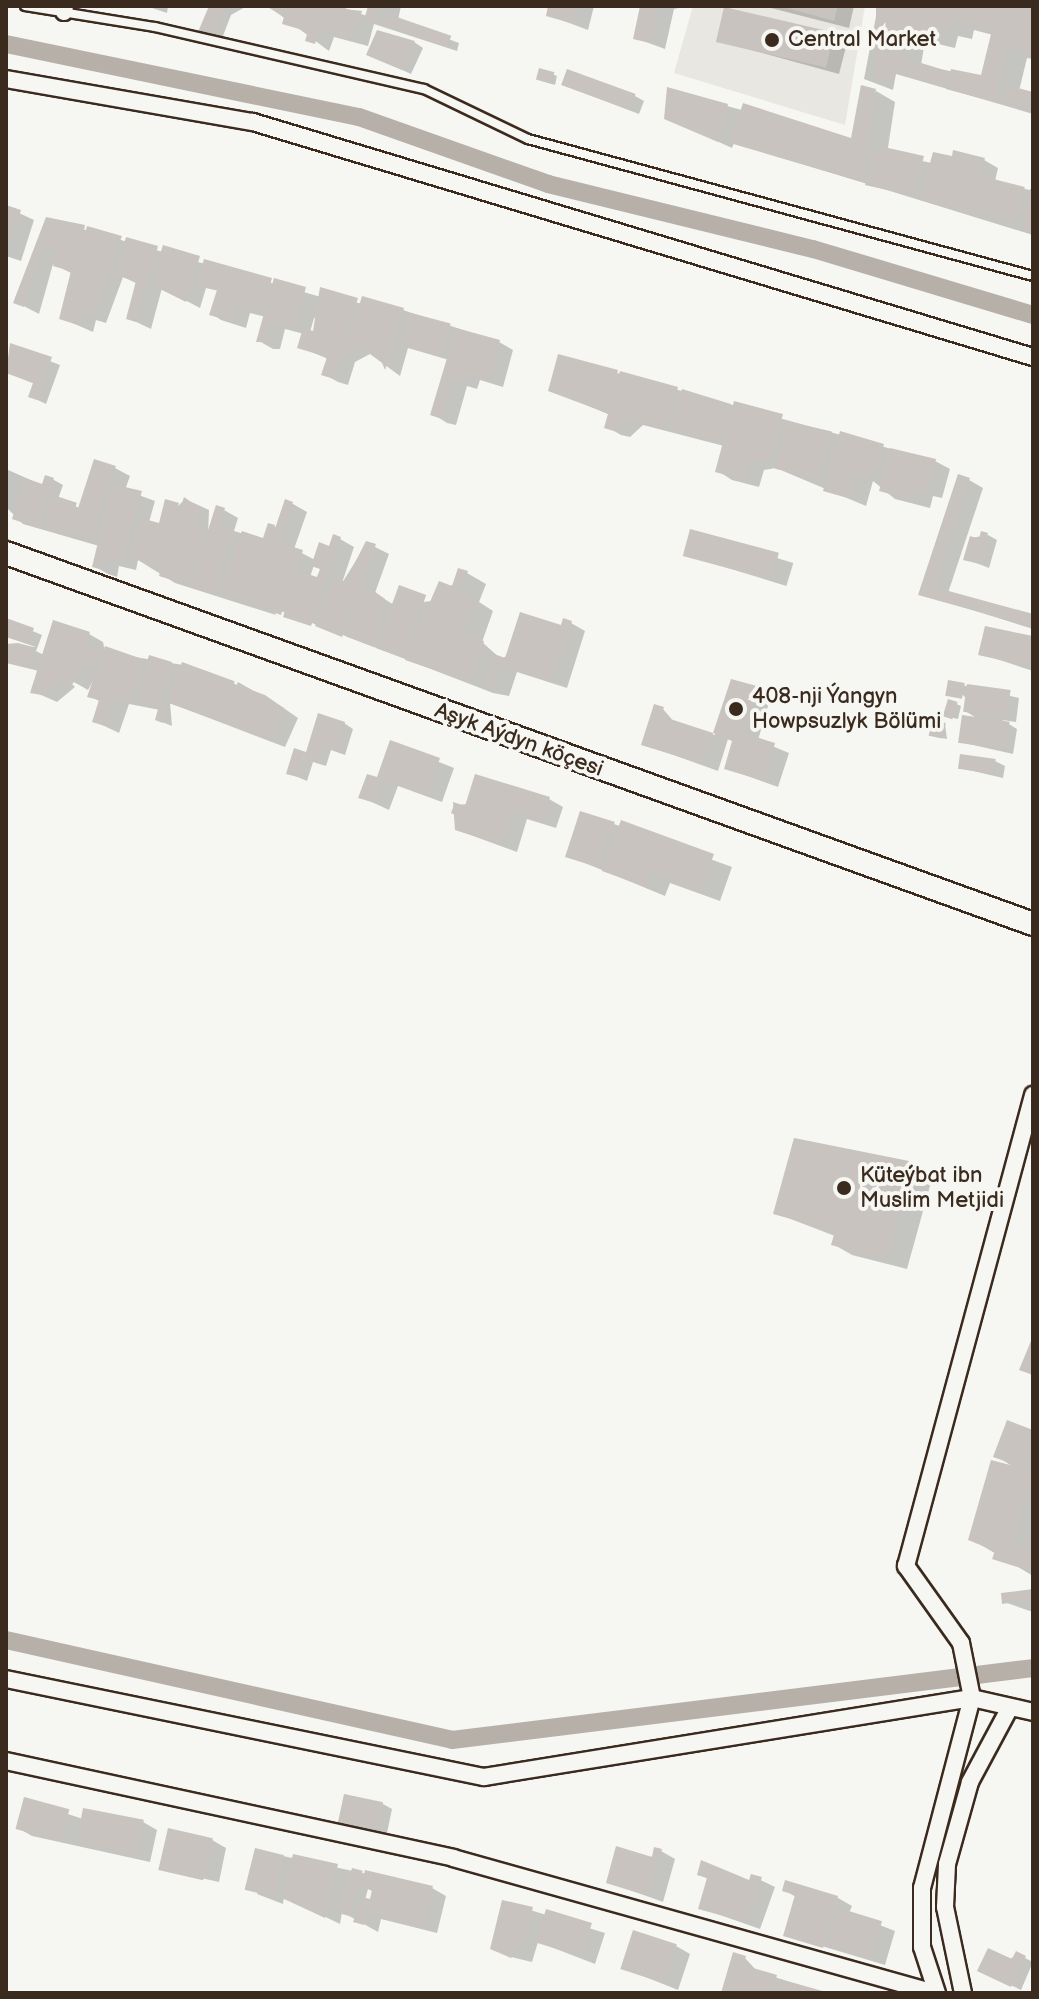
<!DOCTYPE html>
<html>
<head>
<meta charset="utf-8">
<style>
  body { margin:0 }
  #map { position:relative; width:1039px; height:1999px; overflow:hidden; background:#f6f6f2; font-family:"Balsamiq Sans",sans-serif }
  div>[style] { position:absolute }
  .built>* { inset:0; background:#e8e7e2 }
  .shadow>* { inset:0; background:#0003; transform-origin:0 0 }
  .canal>* { height:18px; margin:-9px; padding:0 9px; transform-origin:9px; border-radius:9px; background:#b6b0a9 }
  .building>* { inset:0; background:#c8c3be; transform-origin:0 0 }
  .roads { filter:drop-shadow(2px 0 #3b2a1e) drop-shadow(-2px 0 #3b2a1e) drop-shadow(0 2px #3b2a1e) drop-shadow(0 -2px #3b2a1e) }
  .lane>* { height:8px; margin:-4px; padding:0 4px; transform-origin:4px; border-radius:4px; background:#f6f6f2 }
  .street>* { height:16px; margin:-8px; padding:0 8px; transform-origin:8px; border-radius:8px; background:#f6f6f2 }
  .secondary>* { height:22px; margin:-11px; padding:0 11px; transform-origin:11px; border-radius:11px; background:#f6f6f2 }
  .dots>* { width:22px; height:22px; translate:-50% -50%; box-sizing:border-box; border:4px solid #f6f6f2; border-radius:50% }
  span { translate:-50% -50%; white-space:nowrap; text-align:center; line-height:1.15; -webkit-text-stroke:8px #f6f6f2; paint-order:stroke }
  .poi-label { font-size:22px; color:#3b2a1e }
  .left { translate:0 -50%; text-align:left }
  .street-label { font-size:22px; color:#3b2a1e }
  .frame { position:absolute; inset:0; border:8px solid #3b2a1e; pointer-events:none }
</style>
</head>
<body>
<div id="map">
  <div class="built">
    <i style="clip-path:polygon(693px 6px,865px 6px,845px 125px,674px 73px)"></i>
  </div>
  <div class="shadow">
    <i style="clip-path:polygon(146px 6px,168px 6px,167px 13px)"></i>
    <i style="clip-path:polygon(208px 6px,247px 6px,231px 15px,221px 41px,210px 36px)"></i>
    <i style="clip-path:polygon(268px 6px,339px 6px,367px 16px,370px 6px,401px 6px,398px 20px,459px 43px,457px 51px,374px 24px,368px 46px,334px 37px,329px 51px)"></i>
    <i style="clip-path:polygon(550px 6px,594px 6px,588px 30px,548px 15px)"></i>
    <i style="clip-path:polygon(643px 6px,688px 6px,674px 9px,665px 49px,635px 38px)"></i>
    <i style="clip-path:polygon(763px 6px,854px 6px,849px 28px)"></i>
    <i style="clip-path:polygon(evenodd,878px 6px,1033px 6px,1033px 59px,1027px 58px,1019px 91px,1033px 94px,1033px 114px,896px 74px,893px 90px,864px 79px,878px 6px,974px 30px,993px 35px,983px 78px,921px 65px,925px 41px,955px 48px,958px 36px,972px 39px,974px 30px)"></i>
    <i style="clip-path:polygon(833px 35px,847px 43px,839px 74px,718px 41px)"></i>
    <i style="clip-path:polygon(414px 42px,423px 48px,411px 74px,378px 59px)"></i>
    <i style="clip-path:polygon(540px 70px,557px 76px,555px 85px,542px 81px)"></i>
    <i style="clip-path:polygon(563px 85px,635px 96px,644px 101px,639px 114px)"></i>
    <i style="clip-path:polygon(668px 90px,852px 140px,876px 91px,895px 102px,887px 154px,932px 163px,984px 160px,998px 168px,995px 181px,1033px 191px,1033px 235px,734px 143px,732px 148px,666px 118px)"></i>
    <i style="clip-path:polygon(6px 207px,34px 220px,21px 261px,6px 256px)"></i>
    <i style="clip-path:polygon(evenodd,47px 219px,321px 297px,403px 310px,499px 342px,513px 350px,503px 387px,480px 380px,477px 389px,467px 386px,456px 425px,447px 423px,433px 414px,449px 360px,408px 348px,400px 376px,370px 354px,355px 362px,348px 385px,338px 382px,324px 374px,328px 359px,300px 347px,304px 334px,285px 329px,280px 349px,273px 349px,259px 341px,266px 317px,250px 313px,246px 328px,221px 320px,212px 314px,219px 291px,206px 288px,200px 308px,162px 288px,151px 329px,128px 318px,138px 284px,123px 277px,106px 323px,96px 320px,93px 332px,61px 318px,75px 275px,53px 264px,39px 314px,16px 302px,47px 219px,314px 318px,317px 319px,314px 333px,310px 332px,314px 318px)"></i>
    <i style="clip-path:polygon(11px 346px,60px 365px,46px 404px,31px 397px,35px 384px,6px 372px)"></i>
    <i style="clip-path:polygon(559px 357px,935px 461px,950px 469px,942px 498px,933px 496px,930px 508px,895px 499px,873px 481px,866px 506px,776px 468px,764px 470px,759px 487px,732px 480px,718px 471px,724px 446px,643px 425px,630px 437px,621px 435px,607px 427px,610px 415px,551px 390px)"></i>
    <i style="clip-path:polygon(evenodd,115px 468px,130px 476px,125px 490px,155px 501px,149px 522px,160px 525px,185px 499px,209px 510px,208px 535px,224px 510px,238px 518px,234px 531px,264px 540px,269px 525px,278px 528px,287px 502px,293px 504px,307px 512px,294px 549px,315px 560px,340px 539px,354px 547px,342px 583px,367px 543px,389px 554px,375px 593px,394px 605px,432px 601px,467px 573px,486px 584px,479px 602px,493px 611px,482px 642px,501px 659px,571px 623px,585px 631px,567px 688px,517px 672px,509px 696px,493px 693px,273px 608px,276px 615px,175px 583px,138px 560px,136px 570px,119px 566px,117px 577px,108px 574px,94px 566px,99px 546px,23px 524px,6px 507px,6px 469px,44px 486px,46px 478px,54px 480px,63px 485px,58px 499px,82px 509px,115px 468px,314px 565px,322px 570px,319px 580px,310px 577px,314px 565px)"></i>
    <i style="clip-path:polygon(969px 480px,983px 488px,948px 593px,1033px 616px,1033px 629px,921px 594px)"></i>
    <i style="left:692px;top:532px;width:106px;height:24px;rotate:17deg"></i>
    <i style="clip-path:polygon(988px 535px,997px 540px,989px 568px,966px 559px,971px 538px)"></i>
    <i style="clip-path:polygon(6px 620px,42px 635px,36px 651px,44px 655px,89px 634px,103px 642px,105px 652px,183px 665px,265px 695px,298px 718px,285px 747px,170px 703px,172px 726px,157px 720px,160px 710px,129px 704px,119px 733px,94px 721px,101px 702px,90px 696px,98px 672px,88px 690px,65px 677px,75px 687px,57px 702px,32px 691px,39px 671px,6px 663px,6px 645px,36px 647px,6px 637px)"></i>
    <i style="clip-path:polygon(1033px 638px,1033px 671px,981px 654px)"></i>
    <i style="clip-path:polygon(732px 681px,771px 696px,758px 740px,789px 753px,778px 787px,726px 768px,734px 741px,728px 739px,718px 771px,643px 744px,663px 709px,675px 723px,715px 735px)"></i>
    <i style="clip-path:polygon(949px 682px,1019px 698px,1016px 722px,1002px 720px,1017px 729px,1013px 754px,960px 742px,980px 720px,965px 711px,967px 699px)"></i>
    <i style="clip-path:polygon(949px 701px,961px 706px,958px 719px,949px 717px)"></i>
    <i style="clip-path:polygon(344px 723px,353px 729px,345px 755px,331px 750px,326px 766px,313px 762px,307px 781px,288px 773px)"></i>
    <i style="clip-path:polygon(945px 724px,947px 739px,936px 737px)"></i>
    <i style="clip-path:polygon(391px 743px,454px 768px,442px 802px,398px 786px,389px 810px,361px 797px,378px 780px)"></i>
    <i style="clip-path:polygon(995px 761px,1005px 766px,1003px 778px,960px 768px)"></i>
    <i style="clip-path:polygon(549px 799px,563px 807px,556px 828px,527px 819px,517px 852px,457px 830px,461px 818px,451px 813px,454px 805px)"></i>
    <i style="clip-path:polygon(614px 824px,732px 867px,720px 901px,670px 883px,665px 896px,568px 856px)"></i>
    <i style="clip-path:polygon(795px 1140px,914px 1164px,933px 1175px,907px 1269px,852px 1255px,833px 1244px,835px 1236px,775px 1213px)"></i>
    <i style="clip-path:polygon(1008px 1423px,1033px 1432px,1033px 1576px,971px 1539px,1012px 1466px,996px 1456px)"></i>
    <i style="clip-path:polygon(1033px 1590px,1033px 1612px,1004px 1602px)"></i>
    <i style="clip-path:polygon(25px 1800px,83px 1819px,143px 1822px,157px 1830px,150px 1862px,32px 1836px,18px 1828px)"></i>
    <i style="clip-path:polygon(383px 1804px,392px 1809px,386px 1838px,348px 1831px)"></i>
    <i style="clip-path:polygon(212px 1840px,226px 1848px,219px 1882px,161px 1869px)"></i>
    <i style="clip-path:polygon(661px 1851px,675px 1859px,663px 1902px,608px 1882px)"></i>
    <i style="clip-path:polygon(evenodd,283px 1856px,432px 1888px,446px 1896px,437px 1933px,381px 1919px,378px 1932px,342px 1912px,340px 1924px,284px 1897px,283px 1904px,257px 1894px,283px 1856px,368px 1889px,374px 1892px,372px 1901px,365px 1900px,368px 1889px)"></i>
    <i style="clip-path:polygon(699px 1874px,750px 1883px,752px 1876px,775px 1887px,760px 1929px,700px 1908px,708px 1879px)"></i>
    <i style="clip-path:polygon(786px 1882px,838px 1898px,852px 1906px,849px 1913px,895px 1931px,885px 1965px,785px 1935px,796px 1897px,784px 1890px)"></i>
    <i style="clip-path:polygon(504px 1902px,605px 1933px,595px 1964px,538px 1942px,532px 1962px,507px 1956px)"></i>
    <i style="clip-path:polygon(676px 1946px,690px 1954px,678px 1990px,623px 1968px)"></i>
    <i style="clip-path:polygon(1017px 1954px,1033px 1962px,1021px 1990px,989px 1975px)"></i>
    <i style="clip-path:polygon(745px 1958px,757px 1971px,822px 1993px,723px 1993px)"></i>
  </div>
  <div class="canal">
    <i style="left:6px;top:44px;width:360px;rotate:11.7deg"></i>
    <i style="left:359px;top:117px;width:201px;rotate:19.5deg"></i>
    <i style="left:548px;top:184px;width:273px;rotate:13.8deg"></i>
    <i style="left:813px;top:249px;width:230px;rotate:16.7deg"></i>
    <i style="left:6px;top:1640px;width:457px;rotate:12.6deg"></i>
    <i style="left:452px;top:1740px;width:585px;rotate:-7.06deg"></i>
  </div>
  <div class="building">
    <i style="clip-path:polygon(209px 6px,233px 6px,222px 11px,211px 37px,198px 32px)"></i>
    <i style="clip-path:polygon(266px 6px,313px 6px,306px 31px,282px 24px,284px 17px)"></i>
    <i style="clip-path:polygon(316px 6px,362px 11px,353px 40px,319px 30px,315px 44px,305px 41px)"></i>
    <i style="clip-path:polygon(368px 6px,380px 6px,375px 23px,364px 20px)"></i>
    <i style="clip-path:polygon(548px 6px,578px 6px,574px 24px,546px 16px)"></i>
    <i style="clip-path:polygon(640px 6px,659px 6px,650px 43px,633px 39px)"></i>
    <i style="clip-path:polygon(780px 6px,838px 6px,834px 21px)"></i>
    <i style="left:876px;top:6px;width:17px;height:75px"></i>
    <i style="clip-path:polygon(897px 6px,1033px 6px,1033px 54px,1008px 48px,995px 102px,946px 89px,951px 69px,981px 75px,992px 30px,955px 20px,953px 29px,939px 26px,936px 38px,906px 31px,902px 57px,947px 71px,943px 86px,885px 70px)"></i>
    <i style="left:724px;top:7px;width:113px;height:36px;rotate:13deg"></i>
    <i style="left:385px;top:13px;width:70px;height:12px;rotate:19deg"></i>
    <i style="clip-path:polygon(377px 30px,415px 41px,402px 70px,366px 55px)"></i>
    <i style="left:539px;top:68px;width:16px;height:12px;rotate:15deg"></i>
    <i style="left:567px;top:69px;width:73px;height:17px;rotate:20deg"></i>
    <i style="clip-path:polygon(861px 85px,876px 89px,862px 182px,730px 143px,743px 103px,851px 138px)"></i>
    <i style="clip-path:polygon(1006px 85px,1033px 92px,1033px 109px,1002px 102px)"></i>
    <i style="clip-path:polygon(667px 87px,728px 104px,718px 142px,664px 119px)"></i>
    <i style="clip-path:polygon(884px 147px,924px 156px,914px 196px,865px 185px,873px 151px)"></i>
    <i style="clip-path:polygon(953px 150px,985px 158px,971px 212px,920px 200px,933px 152px,952px 156px)"></i>
    <i style="left:981px;top:176px;width:45px;height:37px;rotate:14deg"></i>
    <i style="clip-path:polygon(1030px 189px,1033px 189px,1033px 233px,1022px 231px)"></i>
    <i style="clip-path:polygon(6px 205px,21px 210px,7px 255px,6px 255px)"></i>
    <i style="clip-path:polygon(46px 217px,85px 225px,79px 255px,87px 226px,122px 236px,91px 317px,82px 314px,78px 325px,59px 319px,75px 255px,70px 271px,53px 266px,57px 251px,42px 246px,24px 307px,13px 303px)"></i>
    <i style="clip-path:polygon(126px 237px,158px 246px,136px 322px,126px 319px,136px 281px,115px 275px)"></i>
    <i style="clip-path:polygon(163px 245px,200px 256px,186px 302px,150px 284px)"></i>
    <i style="clip-path:polygon(204px 259px,272px 278px,262px 313px,236px 306px,232px 322px,222px 319px,232px 278px,220px 318px,209px 315px,217px 290px,197px 284px)"></i>
    <i style="clip-path:polygon(274px 278px,306px 287px,295px 329px,271px 322px,265px 342px,256px 342px)"></i>
    <i style="clip-path:polygon(320px 287px,358px 298px,334px 379px,321px 375px,327px 357px,297px 348px,303px 328px,313px 331px)"></i>
    <i style="clip-path:polygon(362px 296px,404px 308px,385px 370px,379px 355px,355px 348px,344px 358px)"></i>
    <i style="left:411px;top:313px;width:41px;height:34px;rotate:15deg"></i>
    <i style="clip-path:polygon(456px 328px,500px 340px,489px 380px,466px 374px,463px 383px,453px 380px,442px 419px,430px 415px)"></i>
    <i style="clip-path:polygon(10px 343px,52px 357px,37px 400px,28px 397px,33px 383px,6px 373px)"></i>
    <i style="clip-path:polygon(558px 354px,618px 370px,607px 413px,548px 391px)"></i>
    <i style="clip-path:polygon(620px 371px,678px 387px,666px 429px,628px 418px,614px 431px,604px 428px)"></i>
    <i style="left:682px;top:389px;width:51px;height:40px;rotate:17deg"></i>
    <i style="clip-path:polygon(734px 401px,783px 414px,771px 459px,750px 462px,745px 480px,715px 472px)"></i>
    <i style="left:786px;top:421px;width:47px;height:49px;rotate:13deg"></i>
    <i style="clip-path:polygon(840px 431px,884px 444px,874px 479px,858px 475px,851px 499px,823px 491px)"></i>
    <i style="clip-path:polygon(890px 448px,936px 459px,928px 492px,919px 490px,916px 501px,879px 491px)"></i>
    <i style="left:94px;top:459px;width:23px;height:80px;rotate:18deg"></i>
    <i style="clip-path:polygon(958px 474px,970px 478px,934px 587px,1033px 614px,1033px 627px,918px 595px)"></i>
    <i style="clip-path:polygon(45px 475px,54px 478px,38px 528px,12px 519px,25px 478px,42px 484px)"></i>
    <i style="clip-path:polygon(112px 484px,142px 491px,121px 563px,105px 559px,103px 570px,92px 567px)"></i>
    <i style="left:53px;top:495px;width:25px;height:35px;rotate:18deg"></i>
    <i style="clip-path:polygon(184px 497px,199px 508px,193px 527px,205px 531px,188px 585px,159px 576px,162px 566px,130px 558px,141px 518px,159px 523px,165px 499px,179px 503px,165px 556px)"></i>
    <i style="clip-path:polygon(285px 499px,293px 502px,280px 543px,303px 550px,281px 615px,217px 592px,242px 531px,263px 538px,268px 523px,275px 525px,261px 570px)"></i>
    <i style="clip-path:polygon(216px 505px,225px 508px,221px 521px,233px 530px,213px 594px,190px 587px)"></i>
    <i style="left:690px;top:529px;width:92px;height:28px;rotate:15deg"></i>
    <i style="clip-path:polygon(981px 531px,988px 533px,980px 564px,963px 560px,970px 536px,979px 539px)"></i>
    <i style="clip-path:polygon(333px 534px,341px 537px,311px 626px,283px 617px,298px 571px,317px 577px,320px 569px,311px 566px,319px 542px,329px 546px)"></i>
    <i style="clip-path:polygon(366px 541px,376px 544px,342px 637px,315px 626px,333px 577px,345px 582px)"></i>
    <i style="clip-path:polygon(458px 568px,468px 571px,460px 593px,475px 598px,462px 634px,484px 641px,473px 683px,405px 660px,439px 581px,452px 586px)"></i>
    <i style="clip-path:polygon(364px 584px,385px 599px,374px 647px,345px 636px)"></i>
    <i style="left:399px;top:585px;width:29px;height:67px;rotate:20deg"></i>
    <i style="clip-path:polygon(520px 612px,561px 625px,563px 618px,572px 621px,552px 682px,502px 665px,494px 689px,484px 686px,494px 654px,505px 658px)"></i>
    <i style="clip-path:polygon(6px 618px,34px 628px,28px 644px,6px 636px)"></i>
    <i style="clip-path:polygon(53px 620px,90px 632px,86px 643px,101px 648px,94px 669px,79px 664px,73px 684px,60px 680px,42px 695px,30px 693px)"></i>
    <i style="clip-path:polygon(985px 626px,1033px 636px,1033px 667px,978px 655px)"></i>
    <i style="clip-path:polygon(18px 643px,33px 647px,28px 667px,6px 662px,6px 644px)"></i>
    <i style="clip-path:polygon(105px 646px,145px 660px,130px 703px,115px 697px,105px 726px,92px 722px,99px 700px,87px 697px)"></i>
    <i style="clip-path:polygon(149px 655px,172px 662px,159px 706px,167px 708px,163px 723px,155px 720px,158px 709px,135px 702px)"></i>
    <i style="left:182px;top:662px;width:56px;height:43px;rotate:20deg"></i>
    <i style="clip-path:polygon(731px 679px,757px 686px,743px 733px,775px 743px,764px 781px,724px 769px,732px 741px,713px 733px)"></i>
    <i style="left:948px;top:680px;width:17px;height:16px;rotate:10deg"></i>
    <i style="clip-path:polygon(238px 682px,284px 708px,271px 741px,222px 721px)"></i>
    <i style="left:967px;top:684px;width:44px;height:28px;rotate:8deg"></i>
    <i style="left:948px;top:699px;width:10px;height:18px;rotate:17deg"></i>
    <i style="clip-path:polygon(654px 704px,664px 707px,661px 716px,713px 733px,703px 764px,641px 745px)"></i>
    <i style="clip-path:polygon(318px 713px,345px 722px,336px 751px,322px 747px,317px 762px,304px 758px,298px 777px,286px 774px,294px 748px,306px 752px)"></i>
    <i style="left:962px;top:715px;width:48px;height:28px;rotate:8deg"></i>
    <i style="left:932px;top:720px;width:14px;height:16px;rotate:12deg"></i>
    <i style="clip-path:polygon(390px 740px,440px 758px,427px 795px,383px 780px,375px 803px,358px 798px,367px 774px,377px 777px)"></i>
    <i style="left:960px;top:754px;width:36px;height:15px;rotate:8deg"></i>
    <i style="clip-path:polygon(475px 774px,550px 797px,542px 821px,513px 812px,502px 845px,455px 830px,453px 802px,465px 806px)"></i>
    <i style="clip-path:polygon(580px 811px,615px 822px,594px 866px,565px 857px)"></i>
    <i style="clip-path:polygon(621px 820px,714px 854px,700px 891px,651px 873px,646px 887px,602px 871px)"></i>
    <i style="clip-path:polygon(794px 1138px,914px 1162px,888px 1260px,831px 1245px,835px 1231px,773px 1214px)"></i>
    <i style="clip-path:polygon(1033px 1336px,1033px 1375px,1019px 1370px)"></i>
    <i style="clip-path:polygon(1007px 1420px,1033px 1430px,1024px 1468px,993px 1457px)"></i>
    <i style="clip-path:polygon(991px 1460px,1033px 1471px,1013px 1544px,1033px 1550px,1033px 1572px,992px 1559px,995px 1551px,968px 1540px)"></i>
    <i style="clip-path:polygon(1033px 1589px,1033px 1599px,1002px 1604px,1001px 1593px)"></i>
    <i style="left:344px;top:1794px;width:40px;height:34px;rotate:12deg"></i>
    <i style="left:24px;top:1797px;width:47px;height:33px;rotate:15deg"></i>
    <i style="left:83px;top:1808px;width:62px;height:36px;rotate:11deg"></i>
    <i style="left:168px;top:1828px;width:46px;height:43px;rotate:13deg"></i>
    <i style="clip-path:polygon(616px 1846px,652px 1857px,654px 1847px,662px 1849px,648px 1896px,606px 1883px)"></i>
    <i style="left:255px;top:1848px;width:30px;height:43px;rotate:14deg"></i>
    <i style="clip-path:polygon(293px 1854px,338px 1864px,325px 1918px,282px 1898px)"></i>
    <i style="clip-path:polygon(701px 1860px,749px 1880px,751px 1874px,762px 1877px,746px 1922px,698px 1909px,707px 1878px,697px 1875px)"></i>
    <i style="left:352px;top:1868px;width:11px;height:47px;rotate:15deg"></i>
    <i style="clip-path:polygon(365px 1870px,433px 1886px,423px 1926px,367px 1913px,364px 1925px,353px 1922px,362px 1897px,370px 1899px,372px 1890px,361px 1887px)"></i>
    <i style="clip-path:polygon(785px 1880px,838px 1896px,823px 1948px,783px 1936px,795px 1895px,782px 1891px)"></i>
    <i style="clip-path:polygon(502px 1900px,533px 1907px,525px 1943px,511px 1958px,490px 1949px)"></i>
    <i style="left:839px;top:1908px;width:45px;height:40px;rotate:17deg"></i>
    <i style="left:546px;top:1909px;width:48px;height:35px;rotate:17deg"></i>
    <i style="left:633px;top:1930px;width:46px;height:41px;rotate:18deg"></i>
    <i style="clip-path:polygon(988px 1948px,1012px 1959px,1016px 1951px,1026px 1956px,1011px 1987px,977px 1971px)"></i>
    <i style="clip-path:polygon(733px 1952px,746px 1956px,743px 1965px,777px 1975px,772px 1993px,721px 1993px)"></i>
    <i style="clip-path:polygon(780px 1979px,826px 1992px,826px 1993px,776px 1993px)"></i>
  </div>
  <div class="roads">
    <div class="lane">
      <i style="left:25px;top:6px;width:132px;rotate:9.2deg"></i>
      <i style="left:155px;top:27px;width:276px;rotate:13deg"></i>
      <i style="left:424px;top:89px;width:115px;rotate:25.7deg"></i>
      <i style="left:528px;top:139px;width:523px;rotate:15.18deg"></i>
    </div>
    <div class="street">
      <i style="left:64px;top:12px;width:6px;rotate:-81deg"></i>
      <i style="left:6px;top:79px;width:251px;rotate:9.9deg"></i>
      <i style="left:253px;top:122px;width:815px;rotate:16.77deg"></i>
      <i style="left:6px;top:1679px;width:488px;rotate:11.6deg"></i>
      <i style="left:484px;top:1777px;width:494px;rotate:-9.2deg"></i>
      <i style="left:972px;top:1698px;width:63px;rotate:12.9deg"></i>
      <i style="left:6px;top:1761px;width:457px;rotate:12.2deg"></i>
      <i style="left:453px;top:1858px;width:501px;rotate:15.65deg"></i>
      <i style="left:937px;top:1993px;width:48px;rotate:-108.1deg"></i>
      <i style="left:922px;top:1947px;width:59px;rotate:-90deg"></i>
      <i style="left:922px;top:1888px;width:196px;rotate:-75.3deg"></i>
      <i style="left:972px;top:1698px;width:56px;rotate:-101.3deg"></i>
      <i style="left:961px;top:1643px;width:95px;rotate:-125.5deg"></i>
      <i style="left:906px;top:1566px;width:488px;rotate:-74.9deg"></i>
      <i style="left:963px;top:1993px;width:88px;rotate:-101.8deg"></i>
      <i style="left:945px;top:1907px;width:43px;rotate:-87.3deg"></i>
      <i style="left:947px;top:1864px;width:85px;rotate:-74.3deg"></i>
      <i style="left:970px;top:1782px;width:81px;rotate:-61.8deg"></i>
    </div>
    <div class="secondary">
      <i style="left:6px;top:553px;width:1092px;rotate:19.86deg"></i>
    </div>
  </div>
  <div class="dots">
    <i style="left:772px;top:40px;background:#3b2a1e"></i>
    <i style="left:736px;top:709px;background:#3b2a1e"></i>
    <i style="left:844px;top:1188px;background:#3b2a1e"></i>
  </div>
  <div class="poi-label">
    <span class="left" style="left:788px;top:40px">Central Market</span>
    <span class="left" style="left:752px;top:709px">408-nji Ýangyn<br>Howpsuzlyk Bölümi</span>
    <span class="left" style="left:860px;top:1188px">Küteýbat ibn<br>Muslim Metjidi</span>
  </div>
  <div class="street-label">
    <span style="left:519px;top:740px;rotate:20deg">Aşyk Aýdyn köçesi</span>
  </div>
  <div class="frame"></div>
</div>
</body>
</html>
